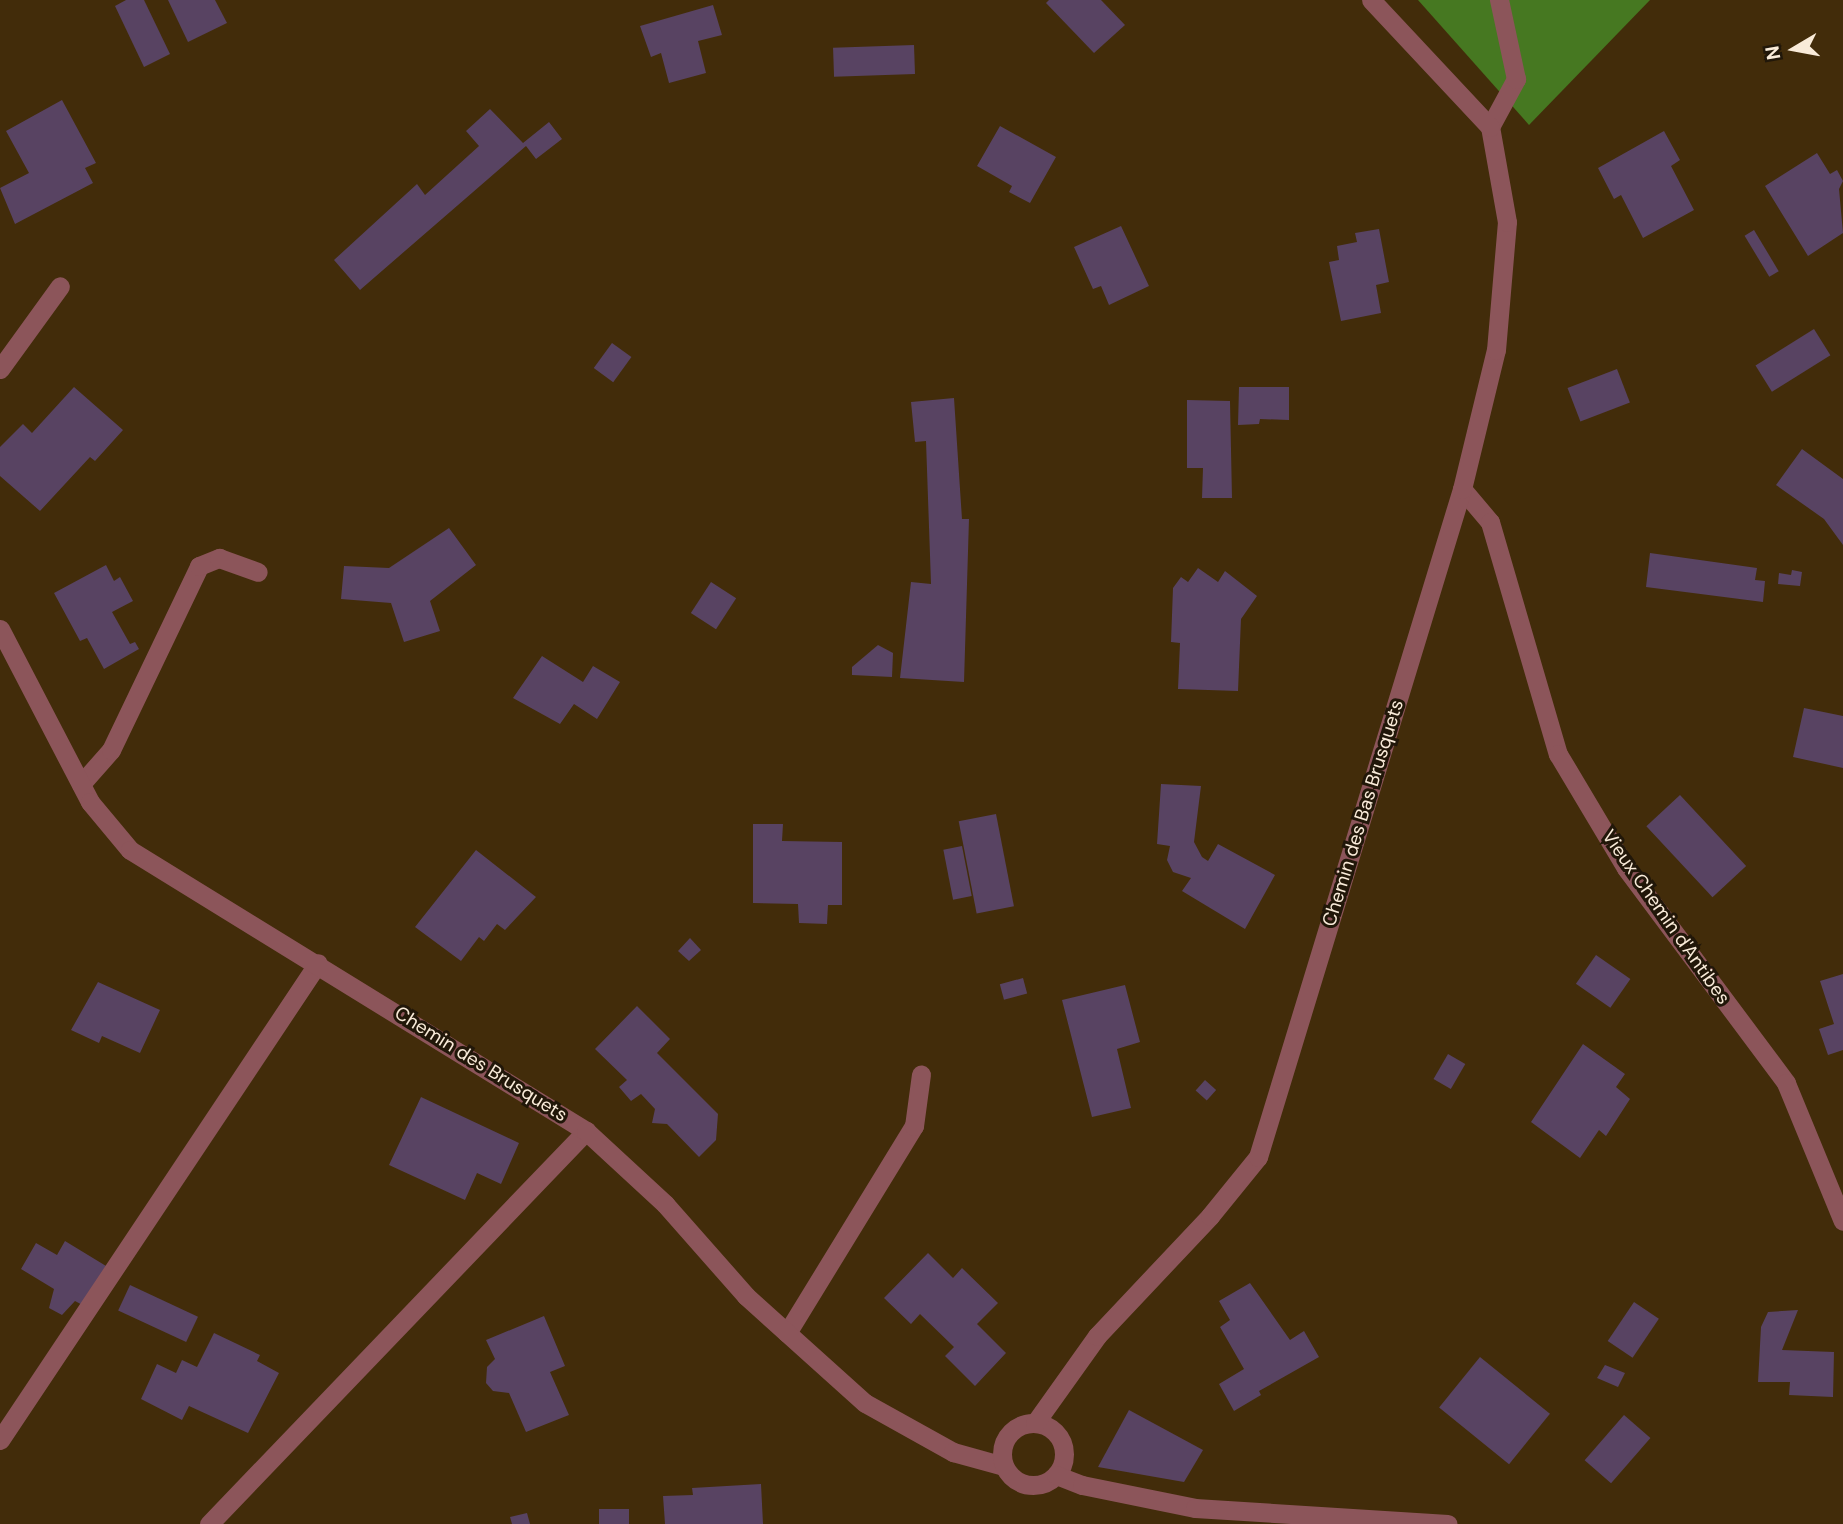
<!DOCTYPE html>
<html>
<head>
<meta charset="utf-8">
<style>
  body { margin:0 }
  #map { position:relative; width:1843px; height:1524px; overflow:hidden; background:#422c0a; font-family:"DM Sans",sans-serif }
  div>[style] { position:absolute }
  .forest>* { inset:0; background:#467821 }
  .building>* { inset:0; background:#584362; transform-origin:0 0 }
  .service>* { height:19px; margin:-9.5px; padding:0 9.5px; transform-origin:9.5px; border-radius:9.5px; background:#8c555a }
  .minor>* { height:19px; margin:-9.5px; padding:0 9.5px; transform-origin:9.5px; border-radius:9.5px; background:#8c555a }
  .minor>.ring { margin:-9.5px; padding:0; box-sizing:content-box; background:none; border:19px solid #8c555a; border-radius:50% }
  span { translate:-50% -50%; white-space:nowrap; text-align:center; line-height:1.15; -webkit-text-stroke:6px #211709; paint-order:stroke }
  .street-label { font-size:19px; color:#f9ebd9 }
  .north { position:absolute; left:1759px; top:14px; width:70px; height:70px; -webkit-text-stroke:5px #211709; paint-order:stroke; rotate:260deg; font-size:19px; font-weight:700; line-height:28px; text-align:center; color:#f9ebd9 }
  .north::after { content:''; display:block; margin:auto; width:24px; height:32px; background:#f9ebd9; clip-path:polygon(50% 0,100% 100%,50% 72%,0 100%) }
</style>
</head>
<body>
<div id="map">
  <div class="forest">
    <i style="clip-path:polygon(1418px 0,1650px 0,1529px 125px)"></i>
  </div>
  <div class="building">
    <i style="clip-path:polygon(126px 0,144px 0,170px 54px,144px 67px,115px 6px)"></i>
    <i style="clip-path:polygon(168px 0,215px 0,227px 23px,188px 42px)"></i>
    <i style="clip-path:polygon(1049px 0,1101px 0,1125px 25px,1094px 53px,1046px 3px)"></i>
    <i style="clip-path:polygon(713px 5px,722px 35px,698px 41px,706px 73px,669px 83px,661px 53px,651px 57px,640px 26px)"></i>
    <i style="left:914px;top:45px;width:29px;height:81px;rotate:88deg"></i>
    <i style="clip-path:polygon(62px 100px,96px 163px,85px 168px,93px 183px,15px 224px,0 188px,29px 173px,6px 131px)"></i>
    <i style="clip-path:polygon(490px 109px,523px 143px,549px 122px,562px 139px,536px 159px,526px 146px,360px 290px,334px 260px,417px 184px,425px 195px,479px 146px,466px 131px)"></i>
    <i style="clip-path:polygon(1000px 126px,1056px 157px,1030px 203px,1009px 192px,1012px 186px,977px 166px)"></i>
    <i style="clip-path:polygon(1664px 131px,1680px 160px,1671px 166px,1694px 210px,1643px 238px,1621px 195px,1614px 199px,1598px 168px)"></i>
    <i style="clip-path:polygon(1817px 153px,1830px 174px,1837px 170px,1843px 181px,1839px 189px,1843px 233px,1808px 256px,1765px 186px)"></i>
    <i style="clip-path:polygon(1121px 226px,1149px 286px,1109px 305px,1101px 286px,1093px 289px,1074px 247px)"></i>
    <i style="clip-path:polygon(1379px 229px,1389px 282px,1376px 285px,1381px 313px,1341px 321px,1329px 262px,1339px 260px,1337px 246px,1357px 242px,1355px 233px)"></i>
    <i style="left:1754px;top:230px;width:48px;height:11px;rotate:59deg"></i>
    <i style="left:1814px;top:329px;width:31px;height:69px;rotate:58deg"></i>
    <i style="left:612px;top:343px;width:24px;height:31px;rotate:36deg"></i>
    <i style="left:1617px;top:369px;width:36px;height:53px;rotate:69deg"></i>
    <i style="clip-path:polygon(74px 387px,123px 430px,95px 461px,90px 457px,40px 511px,0 476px,0 447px,23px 424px,32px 433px)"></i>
    <i style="clip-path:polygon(1239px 387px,1289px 387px,1289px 420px,1260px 419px,1259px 424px,1238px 425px)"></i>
    <i style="clip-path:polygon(954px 398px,962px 519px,969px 519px,964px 682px,900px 678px,911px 582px,931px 584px,926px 441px,915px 442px,911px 402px)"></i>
    <i style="clip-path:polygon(1187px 400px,1230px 401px,1232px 498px,1202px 498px,1203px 468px,1187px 468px)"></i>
    <i style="clip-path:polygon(1802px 449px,1843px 479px,1843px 545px,1824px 519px,1776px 485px)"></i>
    <i style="clip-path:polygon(449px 528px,476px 565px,430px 601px,440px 631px,404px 642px,391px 603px,341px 599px,344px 566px,389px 568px)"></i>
    <i style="clip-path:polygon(1650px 553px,1757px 568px,1755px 580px,1765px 581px,1763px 602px,1646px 587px)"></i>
    <i style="clip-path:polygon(106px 565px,114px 581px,120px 577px,133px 601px,112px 612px,130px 644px,135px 642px,139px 649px,104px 669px,87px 638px,80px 641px,54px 593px)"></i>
    <i style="clip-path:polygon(1198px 568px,1218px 582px,1225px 571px,1257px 596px,1241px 619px,1238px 691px,1178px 689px,1180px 643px,1171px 642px,1173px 588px,1181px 577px,1188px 582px)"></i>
    <i style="clip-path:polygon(1792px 570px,1802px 572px,1800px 586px,1778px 584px,1779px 573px,1791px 575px)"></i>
    <i style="left:711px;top:582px;width:30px;height:37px;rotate:33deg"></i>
    <i style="clip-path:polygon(878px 645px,893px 653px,892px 677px,852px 675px,852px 667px)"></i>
    <i style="clip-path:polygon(542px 656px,583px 682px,593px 666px,620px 682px,597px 719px,574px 704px,560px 724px,513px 698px)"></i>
    <i style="clip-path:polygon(1804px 708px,1843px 716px,1843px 768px,1793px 757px)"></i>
    <i style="clip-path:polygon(1161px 784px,1201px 786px,1194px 842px,1202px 857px,1208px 861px,1218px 844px,1275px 875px,1245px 929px,1182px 891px,1191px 878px,1173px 872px,1167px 860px,1170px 846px,1157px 844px)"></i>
    <i style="left:1680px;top:795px;width:97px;height:46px;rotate:47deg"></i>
    <i style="left:996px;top:814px;width:94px;height:38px;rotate:79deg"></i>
    <i style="clip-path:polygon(753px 824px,783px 824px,782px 841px,842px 842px,842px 905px,828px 905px,827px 924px,799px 923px,798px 904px,753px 903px)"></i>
    <i style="left:962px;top:846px;width:51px;height:19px;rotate:79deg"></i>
    <i style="clip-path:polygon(476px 850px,536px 897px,505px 930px,497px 924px,484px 941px,479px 937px,461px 961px,415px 927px)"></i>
    <i style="clip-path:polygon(690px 938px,701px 950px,689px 961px,678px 951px)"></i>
    <i style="left:1596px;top:955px;width:42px;height:35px;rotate:35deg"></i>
    <i style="clip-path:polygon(1843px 974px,1843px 1050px,1828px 1055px,1819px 1029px,1834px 1024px,1820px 981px)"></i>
    <i style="left:1023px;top:978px;width:16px;height:24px;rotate:75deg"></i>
    <i style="clip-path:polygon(98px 982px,160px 1010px,140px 1053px,102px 1036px,99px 1043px,71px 1030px)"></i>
    <i style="clip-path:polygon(1125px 985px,1140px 1042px,1117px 1049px,1131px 1108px,1092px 1117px,1062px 1000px)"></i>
    <i style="clip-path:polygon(637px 1006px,670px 1039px,657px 1053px,718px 1114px,716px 1140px,699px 1157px,667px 1124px,652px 1123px,655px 1109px,641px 1094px,631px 1101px,619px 1087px,627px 1080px,595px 1049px)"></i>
    <i style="clip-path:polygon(1583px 1044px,1625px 1074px,1616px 1087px,1630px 1099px,1606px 1136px,1599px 1130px,1580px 1158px,1531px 1122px)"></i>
    <i style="left:1448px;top:1054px;width:20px;height:29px;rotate:30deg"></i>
    <i style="left:1205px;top:1080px;width:15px;height:14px;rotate:42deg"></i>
    <i style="clip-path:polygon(421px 1097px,519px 1143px,501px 1184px,477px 1173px,465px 1200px,389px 1165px)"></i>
    <i style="clip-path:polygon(65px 1241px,111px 1269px,88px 1308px,75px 1301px,62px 1315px,49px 1308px,54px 1289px,21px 1269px,36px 1243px,57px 1255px)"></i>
    <i style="clip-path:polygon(928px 1253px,953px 1278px,962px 1268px,998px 1303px,977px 1324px,1006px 1353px,975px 1386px,945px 1356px,954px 1347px,920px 1314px,911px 1324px,884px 1298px)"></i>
    <i style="clip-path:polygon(1250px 1283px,1290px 1340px,1304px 1331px,1319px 1357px,1259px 1391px,1261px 1395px,1234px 1411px,1219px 1384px,1244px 1369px,1220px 1327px,1230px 1320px,1219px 1301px)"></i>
    <i style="left:130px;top:1285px;width:75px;height:28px;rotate:25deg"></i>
    <i style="left:1634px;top:1302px;width:30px;height:47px;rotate:34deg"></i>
    <i style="clip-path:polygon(1798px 1310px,1782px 1350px,1834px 1352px,1833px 1397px,1789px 1395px,1790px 1382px,1758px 1382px,1761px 1327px,1768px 1312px)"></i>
    <i style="clip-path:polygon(544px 1316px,565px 1366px,550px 1372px,569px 1415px,526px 1432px,509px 1393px,493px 1391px,486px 1383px,487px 1367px,495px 1359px,486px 1340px)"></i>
    <i style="clip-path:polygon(214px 1333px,260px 1355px,257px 1361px,279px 1373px,248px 1433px,189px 1406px,182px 1420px,141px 1399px,157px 1364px,176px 1373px,182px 1360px,197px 1367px)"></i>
    <i style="left:1480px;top:1357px;width:90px;height:65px;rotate:39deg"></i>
    <i style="clip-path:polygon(1605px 1365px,1625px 1373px,1618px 1387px,1597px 1378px)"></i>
    <i style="clip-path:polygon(1129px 1410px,1203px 1450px,1184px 1482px,1098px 1467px)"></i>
    <i style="left:1624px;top:1415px;width:35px;height:60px;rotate:41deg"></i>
    <i style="clip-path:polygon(761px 1484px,763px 1524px,665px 1524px,663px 1496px,693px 1495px,692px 1488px)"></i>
    <i style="left:629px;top:1509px;width:15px;height:30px;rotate:90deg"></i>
    <i style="clip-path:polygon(527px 1513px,530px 1524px,512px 1524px,510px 1517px)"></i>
  </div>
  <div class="service">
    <i style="left:0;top:369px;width:102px;rotate:-54.1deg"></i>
    <i style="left:81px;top:784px;width:45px;rotate:-48.6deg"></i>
    <i style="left:111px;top:750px;width:204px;rotate:-64.4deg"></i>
    <i style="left:199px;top:566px;width:22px;rotate:-22deg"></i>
    <i style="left:219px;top:558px;width:41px;rotate:19.7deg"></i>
    <i style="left:787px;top:1333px;width:243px;rotate:-58.5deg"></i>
    <i style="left:914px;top:1126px;width:52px;rotate:-82.3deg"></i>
    <i style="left:0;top:1440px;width:573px;rotate:-56.31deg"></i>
    <i style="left:209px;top:1524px;width:545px;rotate:-46.19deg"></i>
  </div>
  <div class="minor">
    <i style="left:1490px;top:127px;width:55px;rotate:-61.6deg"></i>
    <i style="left:1516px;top:79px;width:81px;rotate:-102.1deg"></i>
    <i style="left:1462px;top:489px;width:43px;rotate:49.7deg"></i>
    <i style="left:1490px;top:522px;width:242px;rotate:73.7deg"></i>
    <i style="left:1558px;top:754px;width:133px;rotate:59.2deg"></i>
    <i style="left:1626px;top:868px;width:268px;rotate:53.3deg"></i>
    <i style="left:1786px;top:1083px;width:149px;rotate:67.6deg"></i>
    <i style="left:0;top:629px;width:195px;rotate:62.5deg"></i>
    <i style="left:90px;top:802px;width:62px;rotate:50.2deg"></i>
    <i style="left:130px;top:850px;width:536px;rotate:31.64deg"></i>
    <i style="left:586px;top:1131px;width:108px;rotate:42.7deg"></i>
    <i style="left:665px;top:1204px;width:123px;rotate:48.6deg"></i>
    <i style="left:746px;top:1296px;width:160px;rotate:42deg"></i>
    <i style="left:865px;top:1403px;width:101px;rotate:29.1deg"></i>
    <i style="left:953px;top:1452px;width:53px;rotate:15.4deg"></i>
    <i class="ring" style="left:1002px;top:1423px;width:43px;height:43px"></i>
    <i style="left:1035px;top:1423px;width:107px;rotate:-54.5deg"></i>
    <i style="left:1097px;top:1336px;width:165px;rotate:-46.7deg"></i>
    <i style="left:1210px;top:1216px;width:76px;rotate:-50.9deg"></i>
    <i style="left:1258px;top:1157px;width:698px;rotate:-73.02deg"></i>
    <i style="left:1462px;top:489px;width:143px;rotate:-76.3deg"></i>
    <i style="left:1496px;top:350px;width:128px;rotate:-85.1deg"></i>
    <i style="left:1507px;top:222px;width:97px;rotate:-100.1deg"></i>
    <i style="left:1490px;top:127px;width:174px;rotate:-133.1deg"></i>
    <i style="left:1056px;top:1475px;width:28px;rotate:21deg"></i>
    <i style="left:1082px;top:1485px;width:115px;rotate:11.5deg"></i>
    <i style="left:1195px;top:1508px;width:253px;rotate:3.6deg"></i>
  </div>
  <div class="street-label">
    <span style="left:1363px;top:813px;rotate:-73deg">Chemin des Bas Brusquets</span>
    <span style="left:1666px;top:917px;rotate:55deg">Vieux Chemin d'Antibes</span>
    <span style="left:481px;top:1064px;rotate:32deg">Chemin des Brusquets</span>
  </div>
  <div class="north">N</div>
</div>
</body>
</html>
